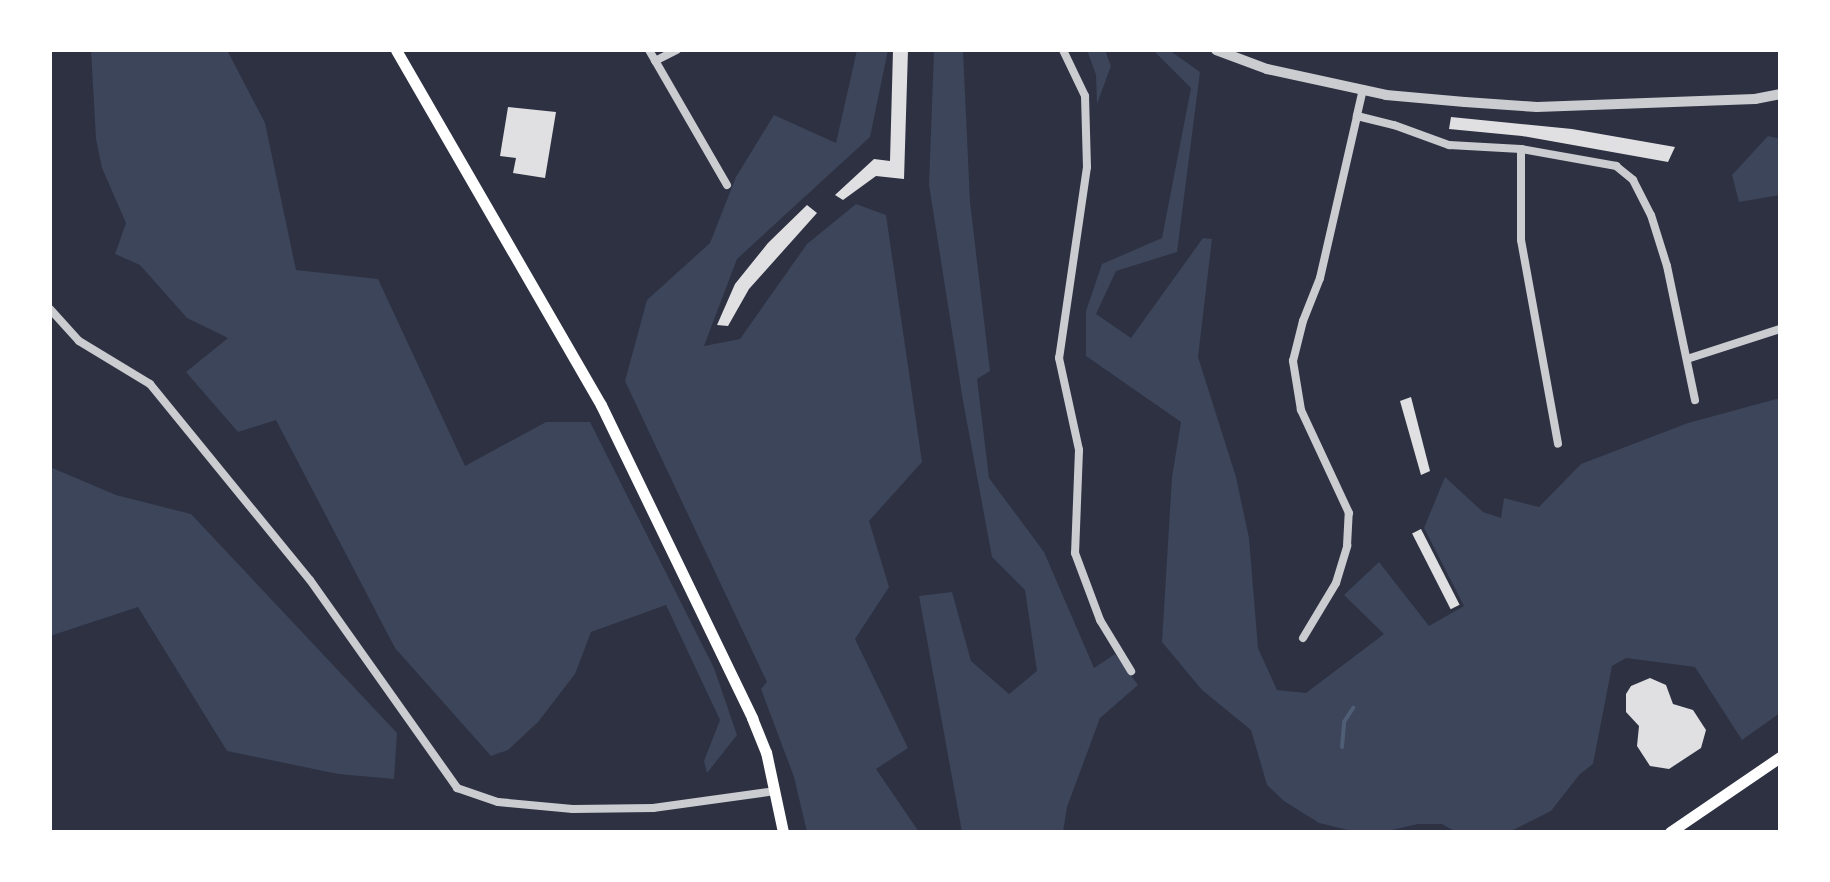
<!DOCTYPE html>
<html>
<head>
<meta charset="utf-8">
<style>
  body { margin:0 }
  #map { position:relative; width:1830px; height:882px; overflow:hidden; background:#2d3142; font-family:"Exo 2",sans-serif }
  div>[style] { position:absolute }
  .green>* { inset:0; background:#3c4559 }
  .stream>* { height:4px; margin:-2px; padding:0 2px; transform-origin:2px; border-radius:2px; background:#4f5d75 }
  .building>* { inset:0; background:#e0e0e3; transform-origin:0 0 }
  .minor>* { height:8px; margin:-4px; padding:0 4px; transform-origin:4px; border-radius:4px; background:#caccd0 }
  .tertiary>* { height:10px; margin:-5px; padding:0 5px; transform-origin:5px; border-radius:5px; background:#caccd0 }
  .secondary>* { height:11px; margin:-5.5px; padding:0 5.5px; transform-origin:5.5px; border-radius:5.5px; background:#fff }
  span { translate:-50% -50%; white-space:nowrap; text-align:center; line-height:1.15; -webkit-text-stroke:6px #fff; paint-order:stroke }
  .frame { position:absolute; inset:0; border:52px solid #fff; pointer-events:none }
</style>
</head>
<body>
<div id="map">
  <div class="green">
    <i style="clip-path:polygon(91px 50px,227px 50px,265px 123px,296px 270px,378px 279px,465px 466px,546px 422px,590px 422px,714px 668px,737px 735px,707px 773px,704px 761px,720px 720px,666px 605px,591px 632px,575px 674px,538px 722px,508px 750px,491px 756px,395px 648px,276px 420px,238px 432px,186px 372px,228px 338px,187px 318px,140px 265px,115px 254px,126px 223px,102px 168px,96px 139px)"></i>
    <i style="clip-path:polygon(857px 50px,888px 50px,870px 137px,737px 259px,704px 346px,740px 339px,807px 244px,856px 204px,886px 215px,922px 462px,869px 521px,889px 587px,855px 639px,908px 748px,876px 769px,919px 832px,807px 832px,794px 777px,761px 689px,767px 682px,625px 381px,647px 300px,710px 243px,736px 177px,774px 115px,836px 143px)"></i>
    <i style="clip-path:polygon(934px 50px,963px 50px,970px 202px,990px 371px,977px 379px,989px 478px,1044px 552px,1094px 668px,1115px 654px,1138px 685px,1100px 718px,1067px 807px,1063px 832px,962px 832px,919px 596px,952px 592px,971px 661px,1009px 694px,1037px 671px,1025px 590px,992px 557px,963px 401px,929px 185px)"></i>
    <i style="clip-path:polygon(1087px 50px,1105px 50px,1111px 66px,1097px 104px,1096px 75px)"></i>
    <i style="clip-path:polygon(1153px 50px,1169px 50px,1200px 72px,1177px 252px,1116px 271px,1096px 314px,1131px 338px,1203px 238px,1212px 239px,1198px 357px,1236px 477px,1249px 538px,1258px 648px,1277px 690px,1306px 693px,1384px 634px,1344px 595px,1379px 562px,1429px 626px,1464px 606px,1424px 528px,1445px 477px,1483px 512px,1501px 518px,1504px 498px,1539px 507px,1581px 464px,1688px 423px,1780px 398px,1780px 713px,1742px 740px,1695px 667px,1626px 658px,1612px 666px,1593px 764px,1580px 774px,1551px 811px,1509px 832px,1456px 832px,1442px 824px,1418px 824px,1383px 832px,1356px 832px,1319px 823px,1284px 801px,1267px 785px,1251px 730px,1202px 690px,1162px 642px,1172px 477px,1181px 422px,1086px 356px,1086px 311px,1102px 264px,1162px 238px,1191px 88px)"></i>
    <i style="clip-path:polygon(1768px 136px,1780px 139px,1780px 195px,1739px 202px,1732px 175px)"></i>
    <i style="clip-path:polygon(50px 467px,116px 495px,191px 514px,397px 733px,394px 779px,338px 774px,227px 751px,138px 607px,50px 636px)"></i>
  </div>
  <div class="stream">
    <i style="left:1342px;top:747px;width:25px;rotate:-85deg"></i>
    <i style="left:1344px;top:722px;width:17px;rotate:-57deg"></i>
  </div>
  <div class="building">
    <i style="clip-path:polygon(893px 50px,908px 50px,904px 179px,876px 176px,843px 200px,835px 195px,874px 159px,890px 161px)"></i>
    <i style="clip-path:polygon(508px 107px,556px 112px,545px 178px,513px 173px,516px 158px,500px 156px)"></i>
    <i style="clip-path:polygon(1451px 117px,1572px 129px,1675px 147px,1668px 162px,1522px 136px,1449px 129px)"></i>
    <i style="clip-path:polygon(807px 205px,817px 213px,749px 289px,728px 326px,717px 325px,735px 284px,768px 243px)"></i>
    <i style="clip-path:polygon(1411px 397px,1430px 471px,1421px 475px,1400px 401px)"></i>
    <i style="left:1421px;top:529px;width:85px;height:10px;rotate:63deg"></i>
    <i style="clip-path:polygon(1650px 678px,1666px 685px,1673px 704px,1693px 710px,1706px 730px,1701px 748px,1669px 769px,1650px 766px,1637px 746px,1639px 726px,1626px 712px,1626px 694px,1631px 686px)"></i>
  </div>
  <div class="minor">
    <i style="left:649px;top:50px;width:156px;rotate:60deg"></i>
    <i style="left:1063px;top:50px;width:51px;rotate:64.4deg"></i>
    <i style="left:1085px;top:96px;width:71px;rotate:88.4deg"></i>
    <i style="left:1087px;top:167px;width:193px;rotate:98.3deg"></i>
    <i style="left:1059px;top:358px;width:94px;rotate:77.7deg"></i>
    <i style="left:1079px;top:450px;width:103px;rotate:92.2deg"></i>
    <i style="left:1075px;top:553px;width:72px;rotate:69.5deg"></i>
    <i style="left:1100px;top:620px;width:60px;rotate:58.7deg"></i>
    <i style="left:655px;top:61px;width:25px;rotate:-27deg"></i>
    <i style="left:1363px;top:89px;width:28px;rotate:103deg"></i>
    <i style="left:1357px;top:116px;width:38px;rotate:14deg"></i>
    <i style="left:1394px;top:125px;width:59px;rotate:20deg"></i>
    <i style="left:1449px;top:145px;width:72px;rotate:3.2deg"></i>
    <i style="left:1521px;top:149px;width:91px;rotate:90deg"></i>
    <i style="left:1521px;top:240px;width:207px;rotate:79.7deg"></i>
    <i style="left:1521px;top:149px;width:97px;rotate:10.1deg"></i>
    <i style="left:1616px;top:166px;width:22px;rotate:39deg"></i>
    <i style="left:1633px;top:180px;width:39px;rotate:63deg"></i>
    <i style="left:1651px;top:215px;width:53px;rotate:72.6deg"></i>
    <i style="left:1667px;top:266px;width:137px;rotate:78.2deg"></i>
    <i style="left:50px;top:309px;width:43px;rotate:47.8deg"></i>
    <i style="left:79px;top:341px;width:83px;rotate:31.2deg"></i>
    <i style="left:150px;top:384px;width:253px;rotate:50.8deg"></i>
    <i style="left:310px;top:580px;width:255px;rotate:54.7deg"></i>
    <i style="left:457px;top:788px;width:43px;rotate:18.9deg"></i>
    <i style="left:498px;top:802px;width:75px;rotate:5.3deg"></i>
    <i style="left:573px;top:809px;width:80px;rotate:-0.7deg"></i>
    <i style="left:653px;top:808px;width:123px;rotate:-7.9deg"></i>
    <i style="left:1687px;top:359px;width:98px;rotate:-17.9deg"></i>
    <i style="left:1303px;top:638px;width:64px;rotate:-59deg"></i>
    <i style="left:1336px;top:583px;width:39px;rotate:-73deg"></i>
    <i style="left:1347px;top:546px;width:33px;rotate:-87deg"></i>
    <i style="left:1349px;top:513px;width:114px;rotate:-115deg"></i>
    <i style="left:1301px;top:410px;width:50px;rotate:-99.3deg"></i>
    <i style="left:1293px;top:361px;width:41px;rotate:-76deg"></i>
    <i style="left:1303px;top:321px;width:46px;rotate:-68.4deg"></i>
    <i style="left:1320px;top:278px;width:166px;rotate:-77.1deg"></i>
  </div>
  <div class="tertiary">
    <i style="left:1216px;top:50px;width:54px;rotate:20.4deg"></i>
    <i style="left:1267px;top:69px;width:122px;rotate:12.3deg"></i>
    <i style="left:1386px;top:95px;width:79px;rotate:5.1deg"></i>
    <i style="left:1465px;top:102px;width:72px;rotate:4deg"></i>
    <i style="left:1537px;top:107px;width:218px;rotate:-2.1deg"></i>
    <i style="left:1755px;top:99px;width:25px;rotate:-11deg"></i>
  </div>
  <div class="secondary">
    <i style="left:396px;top:50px;width:410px;rotate:60deg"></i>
    <i style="left:601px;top:405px;width:348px;rotate:64.2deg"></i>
    <i style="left:752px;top:718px;width:37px;rotate:68deg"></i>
    <i style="left:766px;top:752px;width:82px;rotate:78deg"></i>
    <i style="left:1670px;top:832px;width:133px;rotate:-34.3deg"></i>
  </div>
  <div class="frame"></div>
</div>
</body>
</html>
